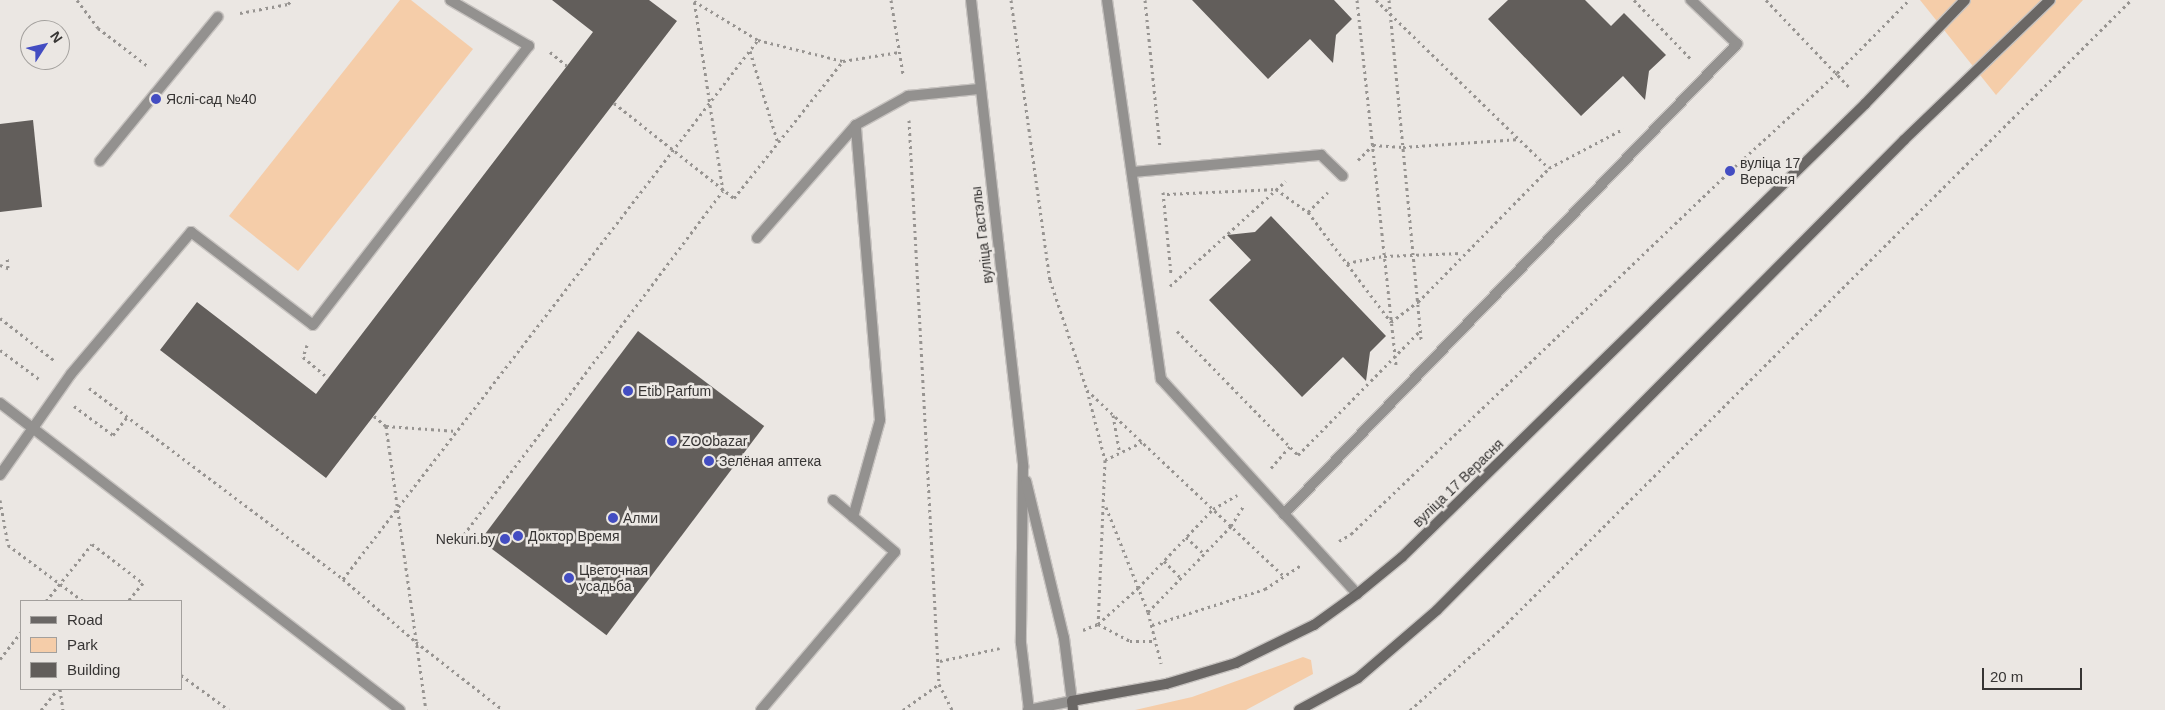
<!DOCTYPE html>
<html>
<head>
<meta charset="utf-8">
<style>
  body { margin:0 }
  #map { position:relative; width:2165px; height:710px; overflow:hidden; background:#ebe7e3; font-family:Helvetica,sans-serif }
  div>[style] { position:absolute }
  .green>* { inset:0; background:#f5cda9 }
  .building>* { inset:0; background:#625e5b; transform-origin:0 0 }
  .path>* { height:3px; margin-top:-1.5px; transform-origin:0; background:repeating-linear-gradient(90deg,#979491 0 2.5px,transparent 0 6.5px) }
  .roads { filter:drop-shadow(1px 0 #c7c3c0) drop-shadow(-1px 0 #c7c3c0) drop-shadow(0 1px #c7c3c0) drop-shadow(0 -1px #c7c3c0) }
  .lane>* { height:10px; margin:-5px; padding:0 5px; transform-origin:5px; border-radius:5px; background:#93918f }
  .street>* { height:10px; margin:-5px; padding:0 5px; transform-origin:5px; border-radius:5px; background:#93918f }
  .secondary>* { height:10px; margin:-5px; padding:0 5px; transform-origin:5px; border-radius:5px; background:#6a6765 }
  .dots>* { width:14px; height:14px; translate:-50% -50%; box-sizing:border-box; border:2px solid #ebe7e3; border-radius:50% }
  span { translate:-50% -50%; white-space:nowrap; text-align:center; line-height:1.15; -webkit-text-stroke:5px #ebe7e3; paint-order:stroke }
  .poi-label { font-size:14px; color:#373534 }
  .left { translate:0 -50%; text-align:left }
  .right { translate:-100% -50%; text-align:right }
  .street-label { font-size:14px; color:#373534 }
  .legend { position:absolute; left:20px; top:600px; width:162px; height:90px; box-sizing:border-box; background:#ebe7e3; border:1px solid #a3a09d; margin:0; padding:6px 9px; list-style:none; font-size:15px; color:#373534 }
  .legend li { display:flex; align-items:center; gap:10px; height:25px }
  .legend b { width:25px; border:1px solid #a3a09d }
  .north { position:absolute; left:20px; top:20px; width:50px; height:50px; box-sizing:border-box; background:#ebe7e3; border:1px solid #a3a09d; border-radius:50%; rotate:55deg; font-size:14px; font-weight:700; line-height:20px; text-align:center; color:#373534 }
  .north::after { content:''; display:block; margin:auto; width:18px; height:22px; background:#434dc2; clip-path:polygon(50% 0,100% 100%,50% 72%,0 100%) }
  .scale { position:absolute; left:1982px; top:668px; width:100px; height:22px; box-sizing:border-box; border:2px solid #373534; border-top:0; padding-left:6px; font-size:15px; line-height:18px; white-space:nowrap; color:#373534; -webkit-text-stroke:4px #ebe7e3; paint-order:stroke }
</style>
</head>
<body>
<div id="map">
  <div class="green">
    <i style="clip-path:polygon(400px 0,411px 0,473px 49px,298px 271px,229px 216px)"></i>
    <i style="clip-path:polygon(1920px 0,2083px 0,1996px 95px)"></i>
    <i style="clip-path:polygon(1303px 657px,1311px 660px,1313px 674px,1246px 710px,1135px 710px,1192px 697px)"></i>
  </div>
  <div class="building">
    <i style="clip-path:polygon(552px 0,649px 0,677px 21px,326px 478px,160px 350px,197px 302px,316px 394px,593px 32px)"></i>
    <i style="clip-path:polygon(1192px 0,1334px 0,1352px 19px,1336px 35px,1333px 63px,1310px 39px,1268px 79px)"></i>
    <i style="clip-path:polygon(1508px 0,1585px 0,1611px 26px,1624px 13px,1666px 55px,1649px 71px,1645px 100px,1623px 76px,1581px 116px,1488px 19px)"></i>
    <i style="clip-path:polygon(33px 120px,42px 207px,0 212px,0 124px)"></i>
    <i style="clip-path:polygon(1271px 216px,1386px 336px,1370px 352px,1366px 381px,1343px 357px,1302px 397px,1209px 300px,1251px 260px,1227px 235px,1255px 232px)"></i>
    <i style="left:638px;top:331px;width:158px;height:262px;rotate:37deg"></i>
  </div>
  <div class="path">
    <i style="left:77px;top:0;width:35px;rotate:53deg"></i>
    <i style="left:98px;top:28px;width:64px;rotate:37.4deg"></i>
    <i style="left:891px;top:0;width:75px;rotate:80.8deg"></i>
    <i style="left:1011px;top:0;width:283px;rotate:82.1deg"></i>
    <i style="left:1050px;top:280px;width:116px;rotate:71.4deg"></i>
    <i style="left:1087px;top:390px;width:72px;rotate:75.6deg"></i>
    <i style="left:1105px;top:460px;width:164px;rotate:92.4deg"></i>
    <i style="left:1098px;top:624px;width:36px;rotate:28deg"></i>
    <i style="left:1130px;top:641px;width:26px"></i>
    <i style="left:1145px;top:0;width:149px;rotate:84.2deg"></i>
    <i style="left:1357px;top:0;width:367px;rotate:83.9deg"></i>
    <i style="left:1376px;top:0;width:241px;rotate:44.2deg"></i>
    <i style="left:1549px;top:168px;width:84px;rotate:-27.8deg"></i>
    <i style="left:1389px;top:0;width:342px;rotate:84.6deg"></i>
    <i style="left:1634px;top:0;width:82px;rotate:46deg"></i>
    <i style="left:1766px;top:0;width:123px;rotate:46.3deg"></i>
    <i style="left:694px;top:1px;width:75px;rotate:31.4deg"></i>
    <i style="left:758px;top:40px;width:88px;rotate:13.9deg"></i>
    <i style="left:843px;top:61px;width:57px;rotate:-9.1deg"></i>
    <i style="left:240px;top:13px;width:49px;rotate:-10.6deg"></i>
    <i style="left:288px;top:4px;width:6px;rotate:-45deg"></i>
    <i style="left:750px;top:51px;width:96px;rotate:73.1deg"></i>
    <i style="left:550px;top:52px;width:22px;rotate:39deg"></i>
    <i style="left:614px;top:103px;width:153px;rotate:38.4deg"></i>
    <i style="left:734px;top:198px;width:175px;rotate:-51.5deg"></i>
    <i style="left:909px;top:120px;width:565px;rotate:86.96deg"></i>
    <i style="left:939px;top:684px;width:29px;rotate:63deg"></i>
    <i style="left:1358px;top:160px;width:21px;rotate:-45deg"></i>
    <i style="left:1373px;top:145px;width:30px;rotate:4deg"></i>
    <i style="left:1403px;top:147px;width:117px;rotate:-3.9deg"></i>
    <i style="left:1163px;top:192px;width:81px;rotate:84.4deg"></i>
    <i style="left:1167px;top:194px;width:109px;rotate:-2.6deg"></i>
    <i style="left:1276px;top:189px;width:39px;rotate:36deg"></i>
    <i style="left:1308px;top:212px;width:138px;rotate:53deg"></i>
    <i style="left:1391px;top:322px;width:34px;rotate:-37deg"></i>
    <i style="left:1418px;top:302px;width:187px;rotate:-45.6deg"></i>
    <i style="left:1308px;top:212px;width:28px;rotate:-45deg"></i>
    <i style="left:1347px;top:263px;width:38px;rotate:-11deg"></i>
    <i style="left:1384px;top:256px;width:78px;rotate:-2.2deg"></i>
    <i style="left:0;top:265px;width:9px;rotate:21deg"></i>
    <i style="left:8px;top:268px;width:12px;rotate:-95deg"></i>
    <i style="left:1170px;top:286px;width:156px;rotate:-42.2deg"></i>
    <i style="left:0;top:318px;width:70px;rotate:38deg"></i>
    <i style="left:1177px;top:331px;width:173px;rotate:45.7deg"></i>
    <i style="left:1298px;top:455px;width:174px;rotate:-45.5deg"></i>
    <i style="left:307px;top:345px;width:13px;rotate:108deg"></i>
    <i style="left:303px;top:357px;width:33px;rotate:40deg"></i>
    <i style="left:0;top:350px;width:49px;rotate:36.6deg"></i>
    <i style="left:89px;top:388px;width:318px;rotate:36.9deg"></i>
    <i style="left:343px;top:579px;width:96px;rotate:40.8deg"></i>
    <i style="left:416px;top:642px;width:110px;rotate:38deg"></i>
    <i style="left:1087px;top:390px;width:271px;rotate:43.4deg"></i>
    <i style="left:74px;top:406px;width:49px;rotate:36.6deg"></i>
    <i style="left:113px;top:435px;width:23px;rotate:-52deg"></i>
    <i style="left:1113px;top:415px;width:39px;rotate:80deg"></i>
    <i style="left:374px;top:416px;width:16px;rotate:40deg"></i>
    <i style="left:386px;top:426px;width:287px;rotate:82deg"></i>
    <i style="left:386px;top:426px;width:71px;rotate:4deg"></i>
    <i style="left:1105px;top:460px;width:41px;rotate:-25.9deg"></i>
    <i style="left:1271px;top:468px;width:29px;rotate:-49deg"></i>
    <i style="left:0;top:500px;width:46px;rotate:79.9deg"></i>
    <i style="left:8px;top:545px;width:94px;rotate:36.7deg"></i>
    <i style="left:1106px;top:507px;width:113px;rotate:68.2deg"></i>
    <i style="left:1148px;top:612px;width:53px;rotate:75.7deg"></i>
    <i style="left:1186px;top:537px;width:25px;rotate:43deg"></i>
    <i style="left:1339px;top:541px;width:14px;rotate:-30deg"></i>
    <i style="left:1351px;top:534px;width:525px;rotate:-43.76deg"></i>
    <i style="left:1730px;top:171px;width:145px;rotate:-42.5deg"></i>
    <i style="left:1837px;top:73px;width:103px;rotate:-45.4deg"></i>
    <i style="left:456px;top:545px;width:443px;rotate:-53deg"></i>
    <i style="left:723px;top:191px;width:193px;rotate:-98.6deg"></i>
    <i style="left:1164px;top:561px;width:24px;rotate:45deg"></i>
    <i style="left:343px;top:579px;width:680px;rotate:-52.41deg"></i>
    <i style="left:46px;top:601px;width:73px;rotate:-51.1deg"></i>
    <i style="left:92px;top:544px;width:64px;rotate:37.4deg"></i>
    <i style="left:143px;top:583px;width:23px;rotate:130deg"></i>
    <i style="left:1148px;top:612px;width:120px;rotate:-46deg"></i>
    <i style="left:1231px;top:526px;width:25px;rotate:-58deg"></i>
    <i style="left:1152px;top:625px;width:119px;rotate:-17.7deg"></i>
    <i style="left:1265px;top:589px;width:43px;rotate:-33.7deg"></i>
    <i style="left:1083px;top:630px;width:16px;rotate:-22deg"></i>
    <i style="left:1098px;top:624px;width:54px;rotate:-42deg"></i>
    <i style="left:1138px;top:588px;width:109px;rotate:-46.5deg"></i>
    <i style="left:1213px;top:509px;width:28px;rotate:-30deg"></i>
    <i style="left:0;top:659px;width:34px;rotate:-52deg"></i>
    <i style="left:940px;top:661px;width:61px;rotate:-12.2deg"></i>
    <i style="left:181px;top:675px;width:59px;rotate:36.1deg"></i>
    <i style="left:60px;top:689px;width:21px;rotate:82deg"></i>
    <i style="left:41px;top:710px;width:27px;rotate:-51deg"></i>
    <i style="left:903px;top:710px;width:44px;rotate:-35.8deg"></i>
    <i style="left:1410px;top:710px;width:123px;rotate:-41.7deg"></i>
    <i style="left:1502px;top:628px;width:889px;rotate:-44.95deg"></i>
  </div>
  <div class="roads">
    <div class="lane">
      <i style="left:1107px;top:0;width:383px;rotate:81.9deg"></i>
      <i style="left:1161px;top:379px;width:291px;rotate:47.6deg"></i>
      <i style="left:100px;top:161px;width:186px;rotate:-50.7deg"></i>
      <i style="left:1133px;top:172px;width:189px;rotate:-5.2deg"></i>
      <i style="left:1321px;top:155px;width:30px;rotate:44deg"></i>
      <i style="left:757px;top:238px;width:150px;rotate:-48.8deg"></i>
      <i style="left:856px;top:125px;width:60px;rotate:-29.1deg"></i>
      <i style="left:908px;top:96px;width:71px;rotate:-5.6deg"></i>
      <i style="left:0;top:403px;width:504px;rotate:37.51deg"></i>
      <i style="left:0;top:475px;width:123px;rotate:-54.9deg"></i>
      <i style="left:71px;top:374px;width:186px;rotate:-49.8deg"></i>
      <i style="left:191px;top:232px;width:153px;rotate:37.3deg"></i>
      <i style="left:313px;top:325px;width:353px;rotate:-52.3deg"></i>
      <i style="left:529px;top:46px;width:91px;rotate:-149.8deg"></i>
      <i style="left:1284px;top:514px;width:653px;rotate:-46.06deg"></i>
      <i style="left:1737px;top:44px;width:64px;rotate:-136.3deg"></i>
      <i style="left:853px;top:517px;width:101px;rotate:-74.4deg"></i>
      <i style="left:880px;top:420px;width:296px;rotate:-94.7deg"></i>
      <i style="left:761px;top:710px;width:207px;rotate:-49.7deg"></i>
      <i style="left:895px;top:552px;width:81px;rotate:-140deg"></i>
    </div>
    <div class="street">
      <i style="left:971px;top:0;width:470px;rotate:83.6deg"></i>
      <i style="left:1023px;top:467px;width:176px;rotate:90.7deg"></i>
      <i style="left:1021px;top:643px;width:67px;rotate:83.2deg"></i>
      <i style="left:1026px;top:481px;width:162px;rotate:76.4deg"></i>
      <i style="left:1064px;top:638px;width:64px;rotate:82.8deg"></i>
      <i style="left:1072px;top:701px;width:45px;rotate:168.4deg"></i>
    </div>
    <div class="secondary">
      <i style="left:1073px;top:710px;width:9px;rotate:-96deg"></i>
      <i style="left:1072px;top:701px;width:96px;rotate:-10.3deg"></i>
      <i style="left:1166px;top:684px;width:73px;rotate:-16.7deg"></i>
      <i style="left:1236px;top:663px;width:87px;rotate:-26deg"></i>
      <i style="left:1314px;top:625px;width:53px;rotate:-35.8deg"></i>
      <i style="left:1357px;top:594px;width:58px;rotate:-39.4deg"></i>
      <i style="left:1402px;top:557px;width:648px;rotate:-44.37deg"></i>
      <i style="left:1865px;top:104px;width:144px;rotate:-46.1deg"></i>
      <i style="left:1299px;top:710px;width:67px;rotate:-28.5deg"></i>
      <i style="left:1358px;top:678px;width:104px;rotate:-40.7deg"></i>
      <i style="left:1437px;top:610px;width:663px;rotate:-45.18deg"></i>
      <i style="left:1904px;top:140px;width:202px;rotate:-43.8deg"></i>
    </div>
  </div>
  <div class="dots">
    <i style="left:156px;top:99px;background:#434dc2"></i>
    <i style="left:1730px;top:171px;background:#434dc2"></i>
    <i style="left:628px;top:391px;background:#434dc2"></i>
    <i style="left:672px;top:441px;background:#434dc2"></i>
    <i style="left:709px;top:461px;background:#434dc2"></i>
    <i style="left:613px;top:518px;background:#434dc2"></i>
    <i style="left:518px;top:536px;background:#434dc2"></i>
    <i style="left:505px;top:539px;background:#434dc2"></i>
    <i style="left:569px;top:578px;background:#434dc2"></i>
  </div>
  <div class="poi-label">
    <span class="left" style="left:166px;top:99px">Яслі-сад №40</span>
    <span class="left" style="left:1740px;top:171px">вуліца 17<br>Верасня</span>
    <span class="left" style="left:638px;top:391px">Etib Parfum</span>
    <span class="left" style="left:682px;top:441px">ZOObazar</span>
    <span class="left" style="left:719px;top:461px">Зелёная аптека</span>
    <span class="left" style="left:623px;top:518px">Алми</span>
    <span class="left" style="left:528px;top:536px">Доктор Время</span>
    <span class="right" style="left:495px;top:539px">Nekuri.by</span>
    <span class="left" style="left:579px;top:578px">Цветочная<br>усадьба</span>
  </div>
  <div class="street-label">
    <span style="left:982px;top:235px;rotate:-97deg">вуліца Гастэлы</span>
    <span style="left:1458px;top:483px;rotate:-44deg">вуліца 17 Верасня</span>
  </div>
  <ul class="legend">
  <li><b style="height:6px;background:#6a6765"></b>Road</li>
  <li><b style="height:14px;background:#f5cda9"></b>Park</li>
  <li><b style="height:14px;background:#625e5b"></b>Building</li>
  </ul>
  <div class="north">N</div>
  <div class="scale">20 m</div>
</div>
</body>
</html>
